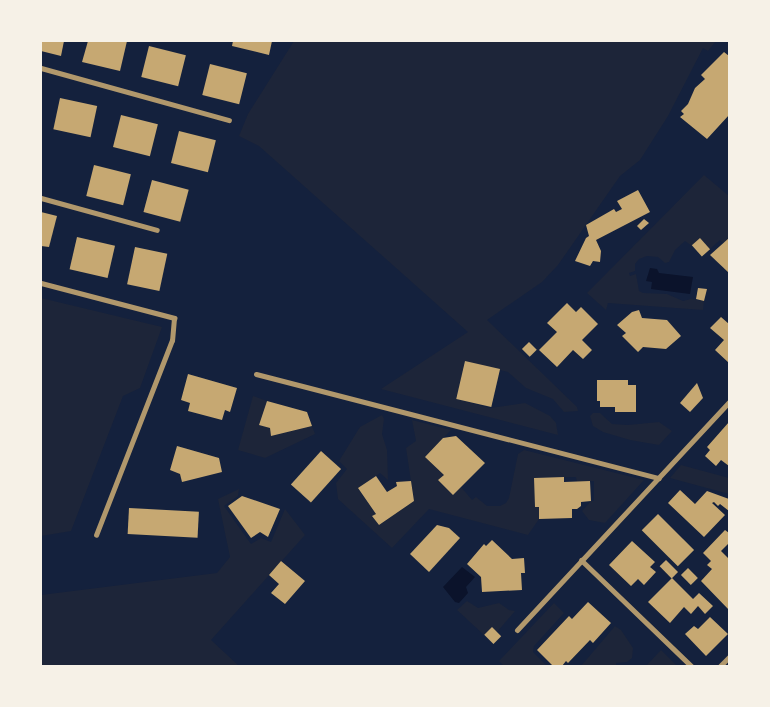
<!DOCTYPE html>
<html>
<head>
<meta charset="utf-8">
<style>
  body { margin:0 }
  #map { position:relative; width:770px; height:707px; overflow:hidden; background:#14213d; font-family:Raleway,sans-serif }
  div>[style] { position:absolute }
  .green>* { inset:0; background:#1d2539 }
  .water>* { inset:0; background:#0b132b }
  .building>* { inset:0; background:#c6a872; transform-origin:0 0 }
  .minor>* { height:5px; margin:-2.5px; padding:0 2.5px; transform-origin:2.5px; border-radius:2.5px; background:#b1986c }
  span { translate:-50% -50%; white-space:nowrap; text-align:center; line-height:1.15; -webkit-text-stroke:4px #f6f1e7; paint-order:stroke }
  .frame { position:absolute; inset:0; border:42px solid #f6f1e7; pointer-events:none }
</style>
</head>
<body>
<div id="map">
  <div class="green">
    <i style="clip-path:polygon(294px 41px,716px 41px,708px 51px,703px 48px,668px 116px,640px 160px,620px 176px,558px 265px,542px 282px,487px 320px,577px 407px,578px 411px,564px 412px,553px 399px,526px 388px,508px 372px,465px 361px,456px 399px,490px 408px,525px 403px,550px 416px,556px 423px,558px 435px,381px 389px,468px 332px,259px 146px,239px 136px,248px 114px)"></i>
    <i style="clip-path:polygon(704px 175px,729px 196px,729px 238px,723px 243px,720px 240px,710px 249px,700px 238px,692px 246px,685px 241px,675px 250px,669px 262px,665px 263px,658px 257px,647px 256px,639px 259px,635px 264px,635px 271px,629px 273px,630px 276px,636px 274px,639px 291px,643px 293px,667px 294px,683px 301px,691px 299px,704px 301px,703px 310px,608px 303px,606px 310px,587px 293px)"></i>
    <i style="clip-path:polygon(41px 298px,162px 327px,140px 388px,123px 396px,71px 531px,41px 536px)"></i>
    <i style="clip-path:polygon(253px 396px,267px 401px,259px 424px,270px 428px,272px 436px,312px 426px,315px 434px,265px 458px,238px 450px)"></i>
    <i style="clip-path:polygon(593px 413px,600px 413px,612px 424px,628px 425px,659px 422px,672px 431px,659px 445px,630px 440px,603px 432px,593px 426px,590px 416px)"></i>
    <i style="clip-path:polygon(382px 415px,384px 419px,382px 434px,387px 450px,388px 480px,380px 473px,358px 489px,376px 514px,372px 516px,379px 525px,414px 501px,406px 448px,416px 441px,412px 420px,451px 430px,425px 457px,444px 475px,438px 481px,453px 495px,461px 487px,472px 500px,476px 497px,487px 506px,500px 506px,506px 503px,509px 498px,518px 454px,524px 450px,644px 480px,605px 523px,589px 520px,582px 511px,591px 501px,594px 501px,594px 481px,577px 482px,576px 477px,534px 478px,535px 506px,539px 507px,539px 519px,528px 535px,429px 509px,392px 548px,338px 499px,336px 483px,347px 469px,339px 461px,360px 427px)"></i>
    <i style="clip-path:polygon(681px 465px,729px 478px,729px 494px,670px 478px)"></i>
    <i style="clip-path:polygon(239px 489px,238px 496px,224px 506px,251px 544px,261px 538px,271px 542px,285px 509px,305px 535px,211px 640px,239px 666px,41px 666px,41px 595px,217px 573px,230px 557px,218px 499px)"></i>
    <i style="clip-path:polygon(467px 601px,478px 608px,499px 603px,509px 610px,515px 611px,497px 632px,492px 628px,484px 635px,457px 610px)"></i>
    <i style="clip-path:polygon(554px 603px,564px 613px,534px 646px,533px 652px,547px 666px,504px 666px,499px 661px)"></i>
    <i style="clip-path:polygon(615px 626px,621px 630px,633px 648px,632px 658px,627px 662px,616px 663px,616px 666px,581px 666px)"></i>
    <i style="clip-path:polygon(661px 650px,677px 666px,646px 666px)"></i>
  </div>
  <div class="water">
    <i style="clip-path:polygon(650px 268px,657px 269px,659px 273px,693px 277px,690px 294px,651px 289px,652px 282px,646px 281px)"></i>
    <i style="clip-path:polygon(462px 567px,475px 577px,466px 587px,468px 593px,459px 603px,455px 602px,443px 587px)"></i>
  </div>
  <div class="building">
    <i style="clip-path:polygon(41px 41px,64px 41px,61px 56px,41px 51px)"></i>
    <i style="clip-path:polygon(88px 41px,127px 41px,120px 71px,82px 62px)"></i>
    <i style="clip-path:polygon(233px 41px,272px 41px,269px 55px,232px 46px)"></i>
    <i style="left:149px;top:46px;width:38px;height:32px;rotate:14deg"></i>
    <i style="clip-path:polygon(724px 52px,729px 56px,729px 115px,707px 139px,680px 117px,684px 114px,681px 111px,688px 104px,695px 88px,705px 79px,701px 75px)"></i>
    <i style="left:210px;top:64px;width:38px;height:32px;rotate:14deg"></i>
    <i style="left:60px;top:98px;width:38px;height:32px;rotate:12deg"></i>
    <i style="left:121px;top:115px;width:38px;height:33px;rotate:14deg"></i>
    <i style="left:179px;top:131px;width:38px;height:33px;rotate:14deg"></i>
    <i style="left:94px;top:165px;width:38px;height:32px;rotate:14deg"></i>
    <i style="left:152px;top:180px;width:38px;height:33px;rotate:15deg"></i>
    <i style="clip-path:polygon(638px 190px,650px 212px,596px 240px,601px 251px,600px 262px,593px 261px,590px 266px,575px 261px,586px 238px,589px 236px,586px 225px,614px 209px,616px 212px,622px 209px,617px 201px)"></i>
    <i style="clip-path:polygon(41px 212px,57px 216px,49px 247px,41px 246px)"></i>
    <i style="clip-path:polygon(644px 219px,649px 223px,641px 230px,637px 226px)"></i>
    <i style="left:77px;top:237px;width:39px;height:33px;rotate:13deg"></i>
    <i style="left:700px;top:238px;width:15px;height:11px;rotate:48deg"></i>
    <i style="clip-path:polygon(729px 238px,729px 273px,710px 255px)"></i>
    <i style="left:135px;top:247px;width:33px;height:38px;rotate:12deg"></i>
    <i style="clip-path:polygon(698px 288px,707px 289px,704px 301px,696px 299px)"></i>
    <i style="clip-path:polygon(567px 303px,576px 312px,581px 307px,598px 324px,582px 340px,592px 350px,583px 359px,573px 350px,557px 367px,539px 350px,557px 332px,547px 323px)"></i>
    <i style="clip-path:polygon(639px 310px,642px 318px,667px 320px,681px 336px,666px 349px,643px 347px,638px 352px,622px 336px,626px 333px,617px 325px,632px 312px)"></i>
    <i style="clip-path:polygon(721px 317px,729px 324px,729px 363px,715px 350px,724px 340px,710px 328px)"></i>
    <i style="left:529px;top:342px;width:11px;height:10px;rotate:45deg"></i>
    <i style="left:465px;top:361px;width:36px;height:39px;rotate:13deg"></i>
    <i style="clip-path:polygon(188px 374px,237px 388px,230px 412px,225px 410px,222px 420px,188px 411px,190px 403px,181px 400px)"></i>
    <i style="clip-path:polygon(597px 380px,628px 380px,628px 385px,636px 385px,636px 412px,615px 412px,615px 407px,600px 407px,600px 401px,597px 401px)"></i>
    <i style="clip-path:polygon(697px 383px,703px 398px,690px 412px,680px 403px)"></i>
    <i style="clip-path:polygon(267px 401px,307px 412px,312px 426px,271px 436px,270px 428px,259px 425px)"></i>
    <i style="clip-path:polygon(729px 422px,729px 466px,721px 460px,716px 466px,705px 456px,710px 450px,707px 447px)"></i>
    <i style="clip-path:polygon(456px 436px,485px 463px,453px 495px,438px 480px,444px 475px,425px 457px,443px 438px)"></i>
    <i style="clip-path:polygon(177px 446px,219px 458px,222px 472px,182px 482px,180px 474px,170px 470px)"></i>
    <i style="left:321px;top:451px;width:27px;height:45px;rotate:42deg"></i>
    <i style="clip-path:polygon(376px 476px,387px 492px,397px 486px,396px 482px,411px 481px,414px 501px,379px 525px,372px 516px,376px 514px,358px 488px)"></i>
    <i style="clip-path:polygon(564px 477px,564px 482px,590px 481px,591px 501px,581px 502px,581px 506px,577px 509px,572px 509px,572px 518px,539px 519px,539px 507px,535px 507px,534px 478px)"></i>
    <i style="clip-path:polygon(680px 490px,695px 504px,707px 491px,729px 499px,729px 511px,720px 504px,718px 506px,714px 502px,712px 503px,725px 515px,704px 537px,668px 503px)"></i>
    <i style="clip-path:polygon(242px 496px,280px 509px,268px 537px,260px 532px,251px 538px,228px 506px)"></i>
    <i style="left:129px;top:508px;width:70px;height:26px;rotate:3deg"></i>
    <i style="left:658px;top:514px;width:51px;height:23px;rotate:45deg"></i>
    <i style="clip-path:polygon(437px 525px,449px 528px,460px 538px,429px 572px,410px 554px)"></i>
    <i style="clip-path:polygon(725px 530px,729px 533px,729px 543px,721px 551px,729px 559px,729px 610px,701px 581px,712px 569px,707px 565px,711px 561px,703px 553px)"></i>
    <i style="clip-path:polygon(492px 540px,512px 559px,524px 558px,525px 573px,521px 573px,522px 590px,482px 592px,481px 577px,467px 564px,484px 544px,486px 546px)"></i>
    <i style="clip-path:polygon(632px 541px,655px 562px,650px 567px,656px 572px,644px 585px,638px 579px,631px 586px,609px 565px)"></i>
    <i style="left:666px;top:560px;width:17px;height:9px;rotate:45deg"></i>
    <i style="clip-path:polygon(281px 561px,305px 581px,285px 604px,271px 593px,279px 584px,269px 575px)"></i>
    <i style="left:688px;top:568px;width:14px;height:10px;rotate:45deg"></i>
    <i style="clip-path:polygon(672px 578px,693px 599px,699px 593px,713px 606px,705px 614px,698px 606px,691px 614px,684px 607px,670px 623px,648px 602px)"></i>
    <i style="clip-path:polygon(588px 602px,611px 623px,593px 643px,590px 640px,568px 663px,566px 661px,562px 666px,553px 666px,537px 650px,569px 616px,572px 619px)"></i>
    <i style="clip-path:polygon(710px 617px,728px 634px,706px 656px,685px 634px,694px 626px,698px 629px)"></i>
    <i style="left:492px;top:627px;width:13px;height:11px;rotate:45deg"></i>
  </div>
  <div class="minor">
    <i style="left:41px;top:68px;width:195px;rotate:15.5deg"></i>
    <i style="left:41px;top:198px;width:120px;rotate:15.4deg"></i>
    <i style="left:41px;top:283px;width:138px;rotate:14.7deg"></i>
    <i style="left:174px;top:318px;width:22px;rotate:95deg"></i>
    <i style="left:172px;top:340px;width:209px;rotate:111.3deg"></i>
    <i style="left:256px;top:374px;width:416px;rotate:14.5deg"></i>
    <i style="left:581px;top:560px;width:153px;rotate:43.9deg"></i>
    <i style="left:517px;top:630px;width:311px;rotate:-47.1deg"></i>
    <i style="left:720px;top:666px;width:13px;rotate:-45deg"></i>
  </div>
  <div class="frame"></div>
</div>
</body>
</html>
